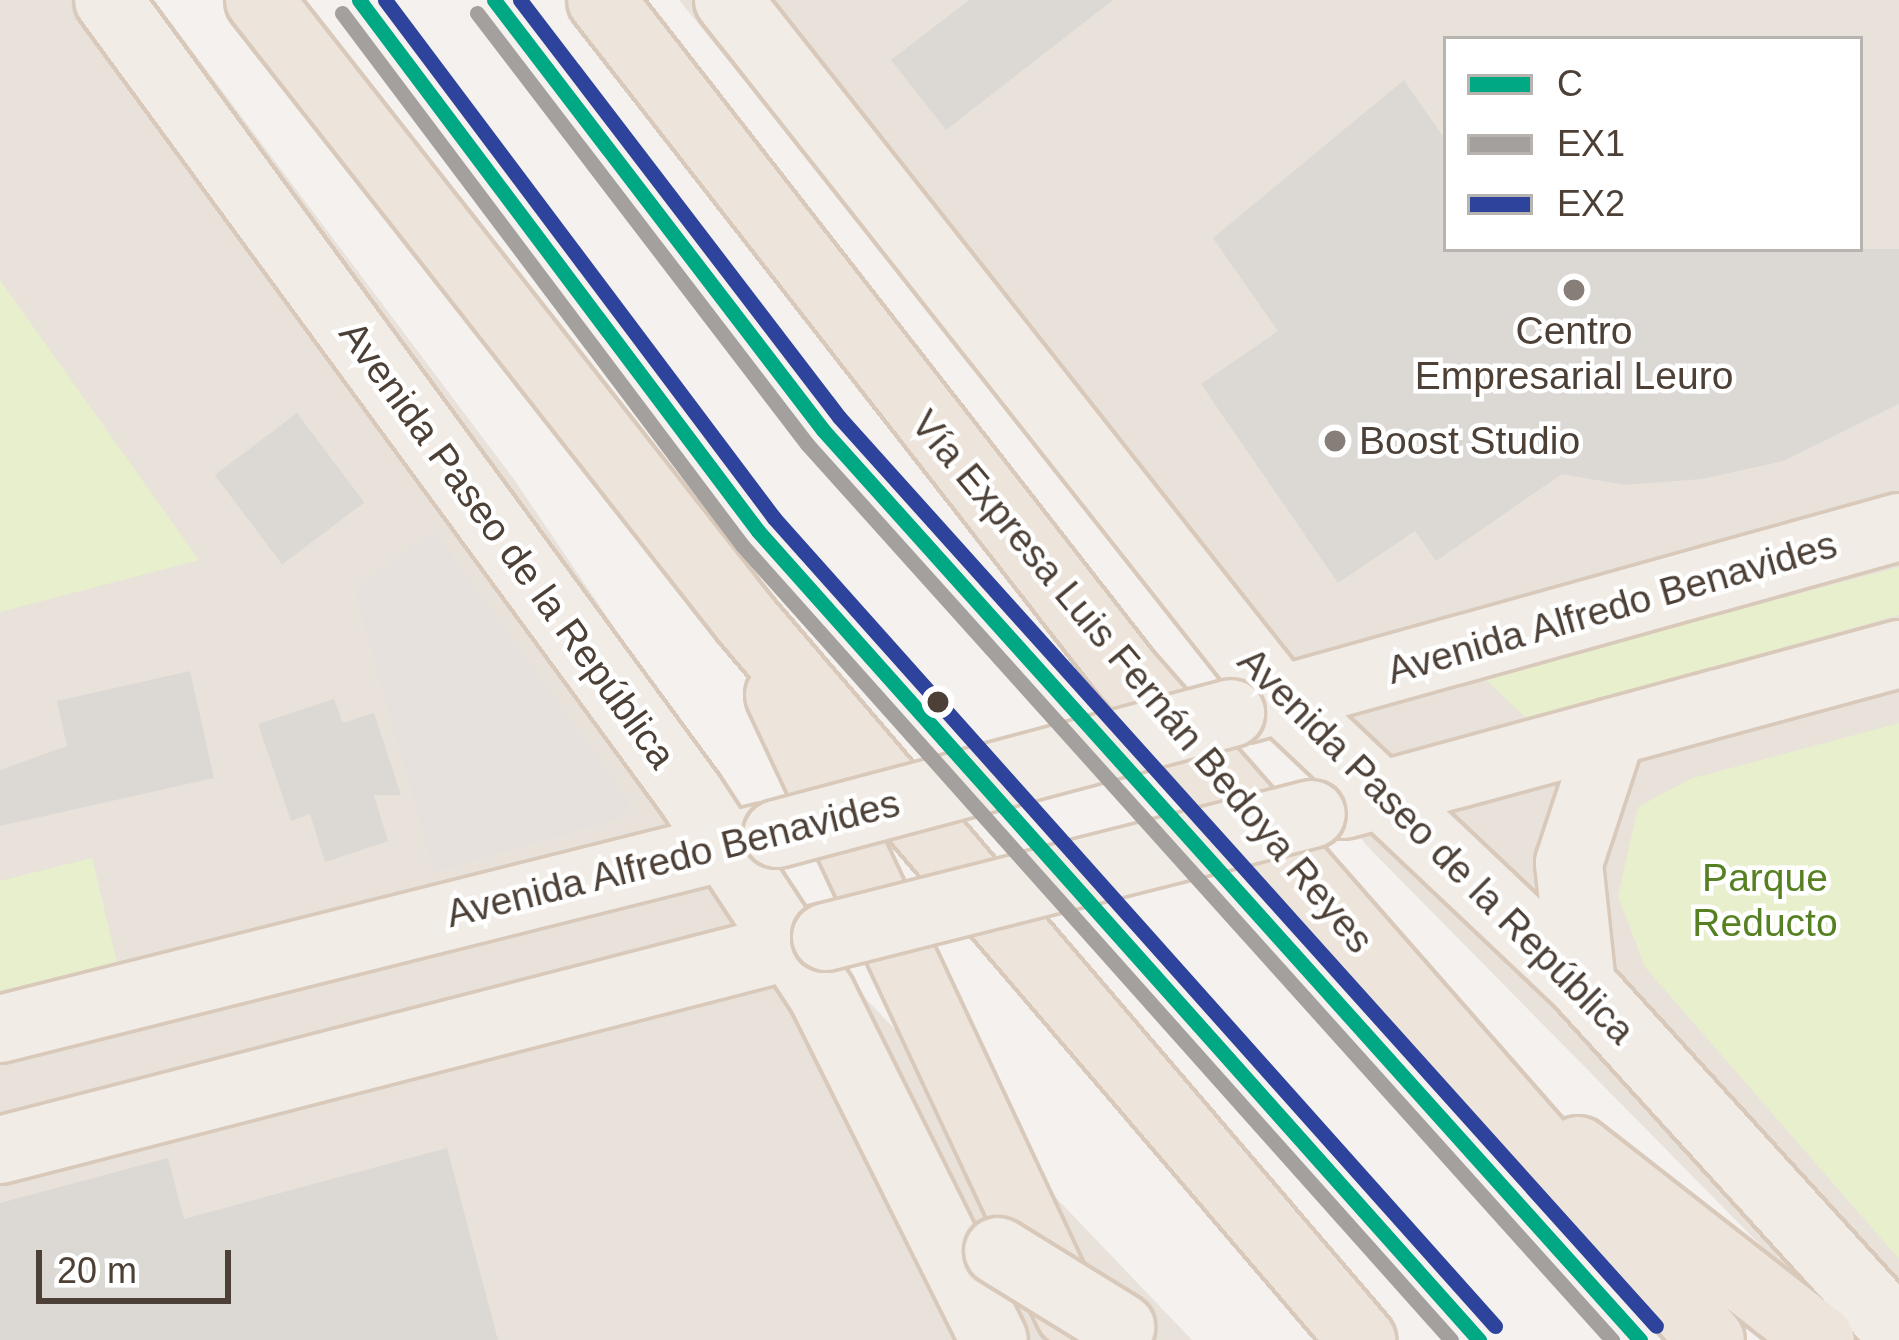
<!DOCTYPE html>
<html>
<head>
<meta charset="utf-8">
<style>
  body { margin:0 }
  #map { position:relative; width:1899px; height:1340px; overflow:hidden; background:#f4f1ee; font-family:Helvetica,sans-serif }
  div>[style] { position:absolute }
  .residential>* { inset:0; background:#e8e2db }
  .industrial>* { inset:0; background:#e7e1dd }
  .green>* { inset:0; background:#e8efcc }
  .building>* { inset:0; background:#dcd8d4; transform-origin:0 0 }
  .roads { filter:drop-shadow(3px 0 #d8c9ba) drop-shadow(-3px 0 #d8c9ba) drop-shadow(0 3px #d8c9ba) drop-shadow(0 -3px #d8c9ba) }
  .major>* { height:66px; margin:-33px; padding:0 33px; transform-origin:33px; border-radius:33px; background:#f2ece6 }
  .highway>* { height:66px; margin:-33px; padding:0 33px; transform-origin:33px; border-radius:33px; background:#ede4db }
  .bridges { filter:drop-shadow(3px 0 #d8c9ba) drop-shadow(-3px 0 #d8c9ba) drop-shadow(0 3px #d8c9ba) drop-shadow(0 -3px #d8c9ba) }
  .major-bridge>* { height:66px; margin:-33px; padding:0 33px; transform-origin:33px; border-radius:33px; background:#f2ece6 }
  .bus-1>* { height:15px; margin:-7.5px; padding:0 7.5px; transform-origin:7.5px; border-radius:7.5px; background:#00a884 }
  .bus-2>* { height:15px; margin:-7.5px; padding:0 7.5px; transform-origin:7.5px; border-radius:7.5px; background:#a4a09d }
  .bus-3>* { height:15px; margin:-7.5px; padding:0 7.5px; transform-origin:7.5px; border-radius:7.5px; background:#2d439c }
  .dots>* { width:33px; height:33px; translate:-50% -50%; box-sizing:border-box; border:6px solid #fff; border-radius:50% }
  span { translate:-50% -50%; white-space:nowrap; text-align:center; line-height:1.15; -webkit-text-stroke:9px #fff; paint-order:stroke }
  .poi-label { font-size:39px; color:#4c4037 }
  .left { translate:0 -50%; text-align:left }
  .street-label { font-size:39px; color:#4c4037 }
  .park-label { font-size:39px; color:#578022 }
  .legend { position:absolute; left:1443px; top:36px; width:420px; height:216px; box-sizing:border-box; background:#fff; border:3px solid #b7b3af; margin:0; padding:15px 21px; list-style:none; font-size:36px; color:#4c4037 }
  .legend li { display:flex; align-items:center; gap:24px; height:60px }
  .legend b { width:60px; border:3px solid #b7b3af }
  .scale { position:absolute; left:36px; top:1250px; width:195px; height:54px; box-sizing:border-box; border:6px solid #4c4037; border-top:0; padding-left:15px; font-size:36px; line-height:42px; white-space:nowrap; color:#4c4037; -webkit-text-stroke:9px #fff; paint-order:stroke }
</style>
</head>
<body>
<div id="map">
  <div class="residential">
    <i style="clip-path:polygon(0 0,154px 0,513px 478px,867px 1000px,1192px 1340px,0 1340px)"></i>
    <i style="clip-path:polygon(evenodd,679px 0,1899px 0,1899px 1340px,1854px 1340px,1368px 847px,679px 0,1446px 39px,1860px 39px,1860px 249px,1446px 249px,1446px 39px)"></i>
  </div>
  <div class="industrial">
    <i style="clip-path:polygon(434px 531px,630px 802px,623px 817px,434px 872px,354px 589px)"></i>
  </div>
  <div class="green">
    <i style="clip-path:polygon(0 280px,199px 560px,0 612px)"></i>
    <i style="clip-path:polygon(1899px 567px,1899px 615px,1527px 719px,1484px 678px)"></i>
    <i style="clip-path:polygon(1899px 723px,1899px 1259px,1645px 967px,1618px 896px,1638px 807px,1690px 779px)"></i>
    <i style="clip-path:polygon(92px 858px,117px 962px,0 991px,0 881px)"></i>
  </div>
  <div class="building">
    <i style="clip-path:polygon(969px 0,1113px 0,946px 130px,891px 60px)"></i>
    <i style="clip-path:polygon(1404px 80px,1446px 141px,1446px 249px,1899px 249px,1899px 404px,1783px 461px,1702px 479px,1625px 485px,1562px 474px,1436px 561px,1415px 531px,1338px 583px,1201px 384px,1278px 331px,1213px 238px)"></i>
    <i style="left:297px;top:413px;width:112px;height:103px;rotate:53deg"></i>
    <i style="clip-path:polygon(190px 671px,214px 778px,0 826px,0 770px,67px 746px,57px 701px)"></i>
    <i style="clip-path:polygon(334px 699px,343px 723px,374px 713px,401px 795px,374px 795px,388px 841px,325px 862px,310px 814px,291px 821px,258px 724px)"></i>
    <i style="clip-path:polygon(447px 1148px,498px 1340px,0 1340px,0 1203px,168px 1158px,184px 1219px)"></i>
  </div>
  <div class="roads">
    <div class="major">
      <i style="left:108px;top:0;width:984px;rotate:53.76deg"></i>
      <i style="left:690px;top:794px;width:240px;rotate:56.7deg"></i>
      <i style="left:822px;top:995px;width:385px;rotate:63.5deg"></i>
      <i style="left:728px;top:0;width:892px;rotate:51.69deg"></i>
      <i style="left:1281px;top:700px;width:415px;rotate:43.4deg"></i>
      <i style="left:1582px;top:985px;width:471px;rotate:47.7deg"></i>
      <i style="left:1246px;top:709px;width:678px;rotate:-15.57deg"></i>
      <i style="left:1344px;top:805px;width:575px;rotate:-15.22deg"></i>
      <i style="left:1582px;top:985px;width:123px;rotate:-96.1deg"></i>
      <i style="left:1569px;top:863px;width:138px;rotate:-71.8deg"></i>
      <i style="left:0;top:1029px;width:789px;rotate:-14.09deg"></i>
      <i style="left:0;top:1150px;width:853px;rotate:-14.46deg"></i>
    </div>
    <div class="highway">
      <i style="left:259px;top:0;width:788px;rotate:51.85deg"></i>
      <i style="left:746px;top:620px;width:948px;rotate:49.45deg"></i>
      <i style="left:601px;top:0;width:854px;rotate:52.04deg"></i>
      <i style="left:1126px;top:673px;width:887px;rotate:48.75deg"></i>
      <i style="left:779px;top:695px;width:683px;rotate:64.86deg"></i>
      <i style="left:1578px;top:1150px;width:308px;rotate:38deg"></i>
    </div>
  </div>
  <div class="bridges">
    <div class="major-bridge">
      <i style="left:777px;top:834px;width:470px;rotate:-14.9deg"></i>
      <i style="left:826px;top:937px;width:501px;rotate:-14.2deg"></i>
      <i style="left:998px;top:1251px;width:145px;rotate:31.7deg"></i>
    </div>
  </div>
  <div class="bus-1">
    <i style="left:359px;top:0;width:664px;rotate:53.08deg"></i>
    <i style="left:758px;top:531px;width:1084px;rotate:48.29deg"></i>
    <i style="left:494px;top:0;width:541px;rotate:52.58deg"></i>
    <i style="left:823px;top:430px;width:1223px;rotate:48.08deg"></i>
  </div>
  <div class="bus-2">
    <i style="left:342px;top:13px;width:666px;rotate:53.06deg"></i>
    <i style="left:742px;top:545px;width:1065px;rotate:48.27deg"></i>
    <i style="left:477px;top:13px;width:543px;rotate:52.56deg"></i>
    <i style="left:807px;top:444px;width:1205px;rotate:48.06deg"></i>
  </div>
  <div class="bus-3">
    <i style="left:385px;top:0;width:648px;rotate:53.09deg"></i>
    <i style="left:774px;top:518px;width:1083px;rotate:48.26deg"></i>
    <i style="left:520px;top:0;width:525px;rotate:52.58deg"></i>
    <i style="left:839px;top:417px;width:1222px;rotate:48.05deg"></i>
  </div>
  <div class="dots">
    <i style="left:1574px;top:290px;background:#877e77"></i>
    <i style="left:1335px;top:441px;background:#877e77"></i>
    <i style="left:938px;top:702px;background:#4c4037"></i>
  </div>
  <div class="poi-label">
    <span style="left:1574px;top:354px">Centro<br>Empresarial Leuro</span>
    <span class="left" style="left:1359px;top:441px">Boost Studio</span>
  </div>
  <div class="street-label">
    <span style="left:507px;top:545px;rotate:54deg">Avenida Paseo de la República</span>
    <span style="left:1612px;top:608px;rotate:-16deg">Avenida Alfredo Benavides</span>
    <span style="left:1142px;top:682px;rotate:50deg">Vía Expresa Luis Fernán Bedoya Reyes</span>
    <span style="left:1436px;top:846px;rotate:45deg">Avenida Paseo de la República</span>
    <span style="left:673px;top:859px;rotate:-14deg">Avenida Alfredo Benavides</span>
  </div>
  <div class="park-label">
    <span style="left:1765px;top:901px">Parque<br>Reducto</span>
  </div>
  <ul class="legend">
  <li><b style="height:15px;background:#00a884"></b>C</li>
  <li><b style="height:15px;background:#a4a09d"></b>EX1</li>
  <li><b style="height:15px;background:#2d439c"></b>EX2</li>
  </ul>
  <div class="scale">20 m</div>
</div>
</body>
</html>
